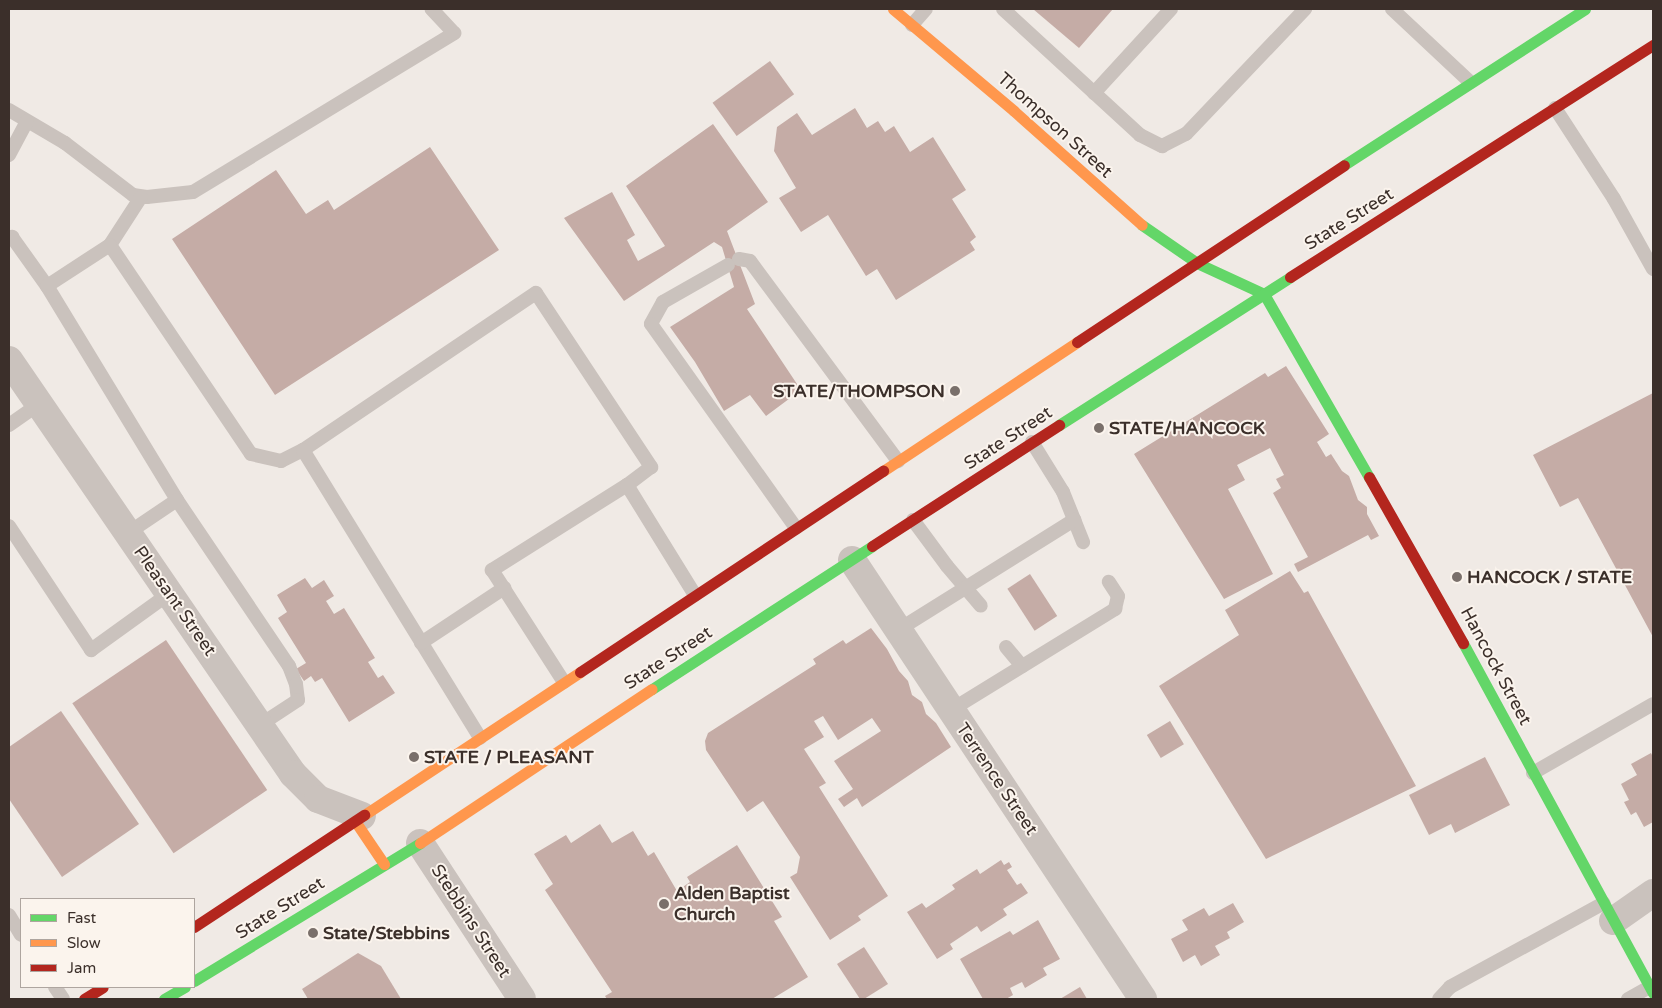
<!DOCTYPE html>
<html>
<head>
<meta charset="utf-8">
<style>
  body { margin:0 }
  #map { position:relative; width:1662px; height:1008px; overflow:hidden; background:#f0eae5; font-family:"Varela Round",sans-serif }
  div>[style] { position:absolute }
  .building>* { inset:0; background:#c5aca6; transform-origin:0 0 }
  .lane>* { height:14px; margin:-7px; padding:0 7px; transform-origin:7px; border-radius:7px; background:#cac2bd }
  .street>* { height:28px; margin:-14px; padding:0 14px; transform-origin:14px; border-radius:14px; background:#cac2bd }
  .fast>* { height:11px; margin:-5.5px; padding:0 5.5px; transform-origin:5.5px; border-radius:5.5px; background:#63d668 }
  .slow>* { height:11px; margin:-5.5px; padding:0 5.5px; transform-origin:5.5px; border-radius:5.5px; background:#ff974d }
  .jam>* { height:11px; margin:-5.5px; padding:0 5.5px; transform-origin:5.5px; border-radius:5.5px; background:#b3261e }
  .dots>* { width:14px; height:14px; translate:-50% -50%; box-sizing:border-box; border:2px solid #fbf4ed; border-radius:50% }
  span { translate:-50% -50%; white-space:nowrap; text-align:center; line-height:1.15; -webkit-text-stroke:4px #fbf4ed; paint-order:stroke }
  .street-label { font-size:18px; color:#3b2f2a }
  .poi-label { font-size:18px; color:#3b2f2a; font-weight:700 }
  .right { translate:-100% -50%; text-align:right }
  .left { translate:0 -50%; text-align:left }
  .frame { position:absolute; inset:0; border:10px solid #3b2f2a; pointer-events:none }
  .legend { position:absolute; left:20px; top:898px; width:175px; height:90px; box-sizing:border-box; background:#fbf4ed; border:1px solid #aea59f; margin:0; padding:6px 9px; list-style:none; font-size:15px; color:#3b2f2a }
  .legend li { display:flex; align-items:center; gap:10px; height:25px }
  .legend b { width:25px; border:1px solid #aea59f }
</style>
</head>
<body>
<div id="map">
  <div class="building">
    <i style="clip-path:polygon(1033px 9px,1113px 9px,1079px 48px)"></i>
    <i style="left:770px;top:61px;width:41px;height:71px;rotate:54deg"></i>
    <i style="clip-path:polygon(855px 108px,867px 128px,878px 121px,885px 132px,894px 126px,910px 152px,933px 137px,966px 190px,952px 199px,976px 237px,970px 242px,975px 250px,896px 300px,877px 269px,866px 276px,828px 215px,801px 232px,779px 198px,796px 188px,774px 151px,777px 127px,797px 113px,812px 135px)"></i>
    <i style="clip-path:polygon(713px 124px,768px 202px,727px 231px,755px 304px,747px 309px,801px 390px,766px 416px,750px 395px,724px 411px,695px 362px,670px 327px,734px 287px,722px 247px,714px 242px,624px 301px,564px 218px,612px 192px,635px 235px,627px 240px,638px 261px,665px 246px,626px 186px)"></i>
    <i style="clip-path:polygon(430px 147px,499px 250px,275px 395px,172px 239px,276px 170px,306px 214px,328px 200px,334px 210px)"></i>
    <i style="clip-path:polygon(1286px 366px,1329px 434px,1317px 442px,1326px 457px,1331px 454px,1342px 471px,1349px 476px,1358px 500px,1367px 507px,1367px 514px,1379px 536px,1371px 540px,1368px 535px,1298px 572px,1294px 564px,1308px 557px,1273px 493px,1281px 488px,1276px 479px,1284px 475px,1270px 448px,1237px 465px,1245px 480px,1228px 489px,1273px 574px,1224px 599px,1134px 454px,1265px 373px,1268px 377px)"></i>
    <i style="clip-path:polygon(1653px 393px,1653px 637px,1578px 498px,1560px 507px,1533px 455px)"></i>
    <i style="clip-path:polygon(1290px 571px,1304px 593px,1308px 591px,1416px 786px,1266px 859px,1159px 686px,1239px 635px,1225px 610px)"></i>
    <i style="left:1030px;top:574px;width:50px;height:27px;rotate:57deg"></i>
    <i style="clip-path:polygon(305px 578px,312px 588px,324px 580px,334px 596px,326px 601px,334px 614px,344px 608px,375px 658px,368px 662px,378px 678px,383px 675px,395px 693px,349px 722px,322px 678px,315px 682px,311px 676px,304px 681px,296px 669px,306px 663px,278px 618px,287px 612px,277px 595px)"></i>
    <i style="clip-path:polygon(871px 628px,887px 649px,899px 671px,908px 681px,912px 695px,922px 702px,926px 714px,936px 723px,951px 747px,862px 807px,857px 798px,844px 807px,838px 799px,853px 789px,834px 761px,881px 731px,872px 718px,838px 740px,823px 716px,814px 721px,824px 737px,804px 749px,826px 783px,819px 787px,888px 896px,858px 916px,861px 920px,830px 940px,790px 877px,797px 873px,800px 857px,763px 801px,747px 812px,706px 750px,705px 741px,708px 733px,816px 664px,813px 659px,843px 640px,846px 644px)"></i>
    <i style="left:166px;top:640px;width:181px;height:113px;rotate:56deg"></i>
    <i style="clip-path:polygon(61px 711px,139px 824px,62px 877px,9px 799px,9px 747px)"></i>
    <i style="left:1170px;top:721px;width:27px;height:27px;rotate:59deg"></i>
    <i style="clip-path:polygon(1651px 753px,1653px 757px,1653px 822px,1644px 827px,1636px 812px,1631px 815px,1624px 802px,1629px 800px,1621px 784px,1637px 775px,1631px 764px)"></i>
    <i style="clip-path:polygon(1485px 757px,1510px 805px,1455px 833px,1451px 824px,1429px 835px,1409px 795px)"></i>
    <i style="clip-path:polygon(600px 824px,612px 843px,633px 831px,648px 856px,654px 852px,677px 891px,690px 882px,687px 877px,737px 845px,782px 917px,774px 921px,808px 977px,772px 999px,607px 999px,605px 996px,612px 992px,545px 890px,553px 884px,534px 854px,566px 835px,571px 843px)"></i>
    <i style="clip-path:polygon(1001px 860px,1004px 865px,1009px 862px,1012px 867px,1007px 870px,1017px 885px,1021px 883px,1028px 893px,1003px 909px,1007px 915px,981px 932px,977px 926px,950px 944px,953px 949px,937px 959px,907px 912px,922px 903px,926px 908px,955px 889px,952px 885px,977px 869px,980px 874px)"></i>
    <i style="clip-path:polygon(1233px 903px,1244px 922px,1227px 932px,1230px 938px,1215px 946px,1220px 955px,1201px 966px,1195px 955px,1183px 962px,1171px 939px,1188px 930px,1182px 920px,1204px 908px,1209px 916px)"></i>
    <i style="clip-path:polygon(1038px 920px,1060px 959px,1043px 968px,1047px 975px,1025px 988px,1022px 982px,1010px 988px,1013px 995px,1006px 999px,983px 999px,960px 959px,1010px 931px,1013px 935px)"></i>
    <i style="clip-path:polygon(864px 947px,888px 984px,864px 999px,860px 999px,837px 964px)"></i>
    <i style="clip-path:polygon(358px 953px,381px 966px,401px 999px,308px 999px,302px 989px)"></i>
    <i style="clip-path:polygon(1080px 987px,1087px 999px,1060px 999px)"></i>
  </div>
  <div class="lane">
    <i style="left:1003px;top:9px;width:186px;rotate:42.6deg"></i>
    <i style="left:1140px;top:135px;width:25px;rotate:27deg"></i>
    <i style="left:1162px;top:146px;width:27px;rotate:-27deg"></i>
    <i style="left:1186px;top:134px;width:173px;rotate:-46.4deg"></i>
    <i style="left:1392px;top:9px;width:107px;rotate:43.1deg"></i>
    <i style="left:912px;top:25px;width:21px;rotate:-49deg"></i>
    <i style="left:1094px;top:93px;width:114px;rotate:-47.5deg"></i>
    <i style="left:1555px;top:108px;width:108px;rotate:57deg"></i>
    <i style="left:1614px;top:199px;width:80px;rotate:60.9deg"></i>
    <i style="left:9px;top:110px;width:65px;rotate:30.5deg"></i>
    <i style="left:65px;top:143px;width:86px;rotate:37.4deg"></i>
    <i style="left:133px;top:195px;width:14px;rotate:8deg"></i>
    <i style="left:147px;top:197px;width:46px;rotate:-6.2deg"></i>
    <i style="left:193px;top:192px;width:306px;rotate:-31.3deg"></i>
    <i style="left:454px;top:33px;width:33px;rotate:-133deg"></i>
    <i style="left:9px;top:155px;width:38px;rotate:-62deg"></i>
    <i style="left:141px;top:197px;width:57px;rotate:122.9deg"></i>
    <i style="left:110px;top:245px;width:252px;rotate:56deg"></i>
    <i style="left:251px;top:454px;width:31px;rotate:13deg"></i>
    <i style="left:281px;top:461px;width:25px;rotate:-27deg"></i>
    <i style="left:303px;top:450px;width:281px;rotate:-34deg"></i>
    <i style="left:536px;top:293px;width:209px;rotate:56.5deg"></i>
    <i style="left:651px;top:467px;width:30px;rotate:143deg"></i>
    <i style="left:627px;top:485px;width:160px;rotate:147.8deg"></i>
    <i style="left:492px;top:570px;width:133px;rotate:57.3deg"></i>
    <i style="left:9px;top:239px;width:4px;rotate:-34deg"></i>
    <i style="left:12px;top:237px;width:60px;rotate:54.5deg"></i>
    <i style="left:47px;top:286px;width:250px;rotate:58.7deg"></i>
    <i style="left:177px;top:500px;width:200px;rotate:56deg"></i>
    <i style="left:289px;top:666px;width:19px;rotate:69deg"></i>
    <i style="left:296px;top:684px;width:16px;rotate:83deg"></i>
    <i style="left:298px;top:700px;width:45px;rotate:146.7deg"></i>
    <i style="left:739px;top:259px;width:11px;rotate:10deg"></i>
    <i style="left:750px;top:261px;width:249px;rotate:53.5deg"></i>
    <i style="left:728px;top:265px;width:75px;rotate:150.4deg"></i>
    <i style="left:663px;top:302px;width:25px;rotate:119deg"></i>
    <i style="left:651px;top:324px;width:250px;rotate:54.6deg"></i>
    <i style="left:47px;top:286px;width:75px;rotate:-33.1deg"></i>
    <i style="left:9px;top:425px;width:37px;rotate:-35deg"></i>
    <i style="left:1032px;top:442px;width:59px;rotate:58.2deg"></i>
    <i style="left:1063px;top:492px;width:54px;rotate:68.2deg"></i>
    <i style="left:303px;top:450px;width:338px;rotate:58.4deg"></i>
    <i style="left:627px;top:485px;width:129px;rotate:58.3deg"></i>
    <i style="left:913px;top:520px;width:57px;rotate:53.5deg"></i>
    <i style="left:947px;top:566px;width:52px;rotate:49.6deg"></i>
    <i style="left:9px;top:526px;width:149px;rotate:56.5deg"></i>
    <i style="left:91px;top:650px;width:97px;rotate:-35.8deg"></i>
    <i style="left:128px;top:533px;width:59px;rotate:-34deg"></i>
    <i style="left:898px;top:630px;width:208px;rotate:-32deg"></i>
    <i style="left:421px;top:643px;width:100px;rotate:-33.5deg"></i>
    <i style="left:1006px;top:647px;width:25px;rotate:50deg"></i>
    <i style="left:951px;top:710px;width:193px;rotate:-31.6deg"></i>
    <i style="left:1115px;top:609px;width:13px;rotate:-77deg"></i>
    <i style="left:1118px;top:596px;width:17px;rotate:-123deg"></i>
    <i style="left:1533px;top:773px;width:138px;rotate:-29.9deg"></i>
    <i style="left:9px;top:915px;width:23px;rotate:59deg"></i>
    <i style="left:55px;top:987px;width:14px;rotate:56deg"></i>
    <i style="left:1439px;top:999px;width:16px;rotate:-47deg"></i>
    <i style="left:1450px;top:987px;width:175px;rotate:-28.6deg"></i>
    <i style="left:1628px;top:999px;width:25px;rotate:-29deg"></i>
  </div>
  <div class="street">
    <i style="left:9px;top:360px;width:502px;rotate:55.55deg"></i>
    <i style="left:293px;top:774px;width:35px;rotate:45deg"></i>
    <i style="left:318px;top:799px;width:47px;rotate:21.1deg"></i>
    <i style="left:852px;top:560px;width:527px;rotate:56.46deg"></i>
    <i style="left:420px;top:843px;width:186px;rotate:56.8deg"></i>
    <i style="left:1613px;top:921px;width:49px;rotate:-35deg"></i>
  </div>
  <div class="fast">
    <i style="left:1344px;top:165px;width:287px;rotate:-32.9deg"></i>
    <i style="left:1142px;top:225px;width:67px;rotate:34.6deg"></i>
    <i style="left:1197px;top:263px;width:74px;rotate:24.8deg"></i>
    <i style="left:1264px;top:294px;width:211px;rotate:60.2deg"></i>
    <i style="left:1059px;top:425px;width:274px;rotate:-32.6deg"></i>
    <i style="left:1463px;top:643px;width:398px;rotate:61.5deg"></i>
    <i style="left:652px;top:689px;width:262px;rotate:-33deg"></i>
    <i style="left:194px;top:981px;width:265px;rotate:-31.4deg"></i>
    <i style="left:164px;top:999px;width:24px;rotate:-30deg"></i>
  </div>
  <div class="slow">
    <i style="left:893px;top:9px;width:158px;rotate:40.1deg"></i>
    <i style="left:1014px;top:111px;width:171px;rotate:41.7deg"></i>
    <i style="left:883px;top:471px;width:233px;rotate:-33.6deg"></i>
    <i style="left:364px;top:815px;width:259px;rotate:-33.5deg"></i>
    <i style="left:355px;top:821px;width:52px;rotate:56deg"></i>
    <i style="left:420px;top:843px;width:278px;rotate:-33.6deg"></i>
  </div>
  <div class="jam">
    <i style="left:1290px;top:277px;width:431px;rotate:-32.6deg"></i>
    <i style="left:1077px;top:342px;width:320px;rotate:-33.5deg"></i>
    <i style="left:1369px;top:477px;width:191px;rotate:60.5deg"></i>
    <i style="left:872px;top:546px;width:223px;rotate:-32.9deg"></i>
    <i style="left:580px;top:672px;width:364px;rotate:-33.6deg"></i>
    <i style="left:194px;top:927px;width:204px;rotate:-33.4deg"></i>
    <i style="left:84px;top:999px;width:22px;rotate:-32deg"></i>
  </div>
  <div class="dots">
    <i style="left:955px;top:391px;background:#7a706b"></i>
    <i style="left:1099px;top:428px;background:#7a706b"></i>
    <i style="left:1457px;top:577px;background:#7a706b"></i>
    <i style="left:414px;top:757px;background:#7a706b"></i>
    <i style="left:664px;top:904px;background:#7a706b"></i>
    <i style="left:313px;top:933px;background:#7a706b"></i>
  </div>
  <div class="street-label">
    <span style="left:1055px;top:125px;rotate:42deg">Thompson Street</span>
    <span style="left:1349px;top:219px;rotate:-32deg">State Street</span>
    <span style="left:1008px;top:438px;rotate:-33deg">State Street</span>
    <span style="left:175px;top:601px;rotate:55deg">Pleasant Street</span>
    <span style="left:668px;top:658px;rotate:-33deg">State Street</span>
    <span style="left:1496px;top:666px;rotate:62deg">Hancock Street</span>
    <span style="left:997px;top:779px;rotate:56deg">Terrence Street</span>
    <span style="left:280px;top:908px;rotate:-32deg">State Street</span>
    <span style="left:471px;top:921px;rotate:57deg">Stebbins Street</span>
  </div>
  <div class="poi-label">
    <span class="right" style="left:945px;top:391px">STATE/THOMPSON</span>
    <span class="left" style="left:1109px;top:428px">STATE/HANCOCK</span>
    <span class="left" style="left:1467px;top:577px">HANCOCK / STATE</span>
    <span class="left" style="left:424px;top:757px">STATE / PLEASANT</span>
    <span class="left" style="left:674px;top:904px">Alden Baptist<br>Church</span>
    <span class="left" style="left:323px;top:933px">State/Stebbins</span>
  </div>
  <div class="frame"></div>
  <ul class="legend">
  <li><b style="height:6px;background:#63d668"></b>Fast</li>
  <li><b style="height:6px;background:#ff974d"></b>Slow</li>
  <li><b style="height:6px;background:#b3261e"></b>Jam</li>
  </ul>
</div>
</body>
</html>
